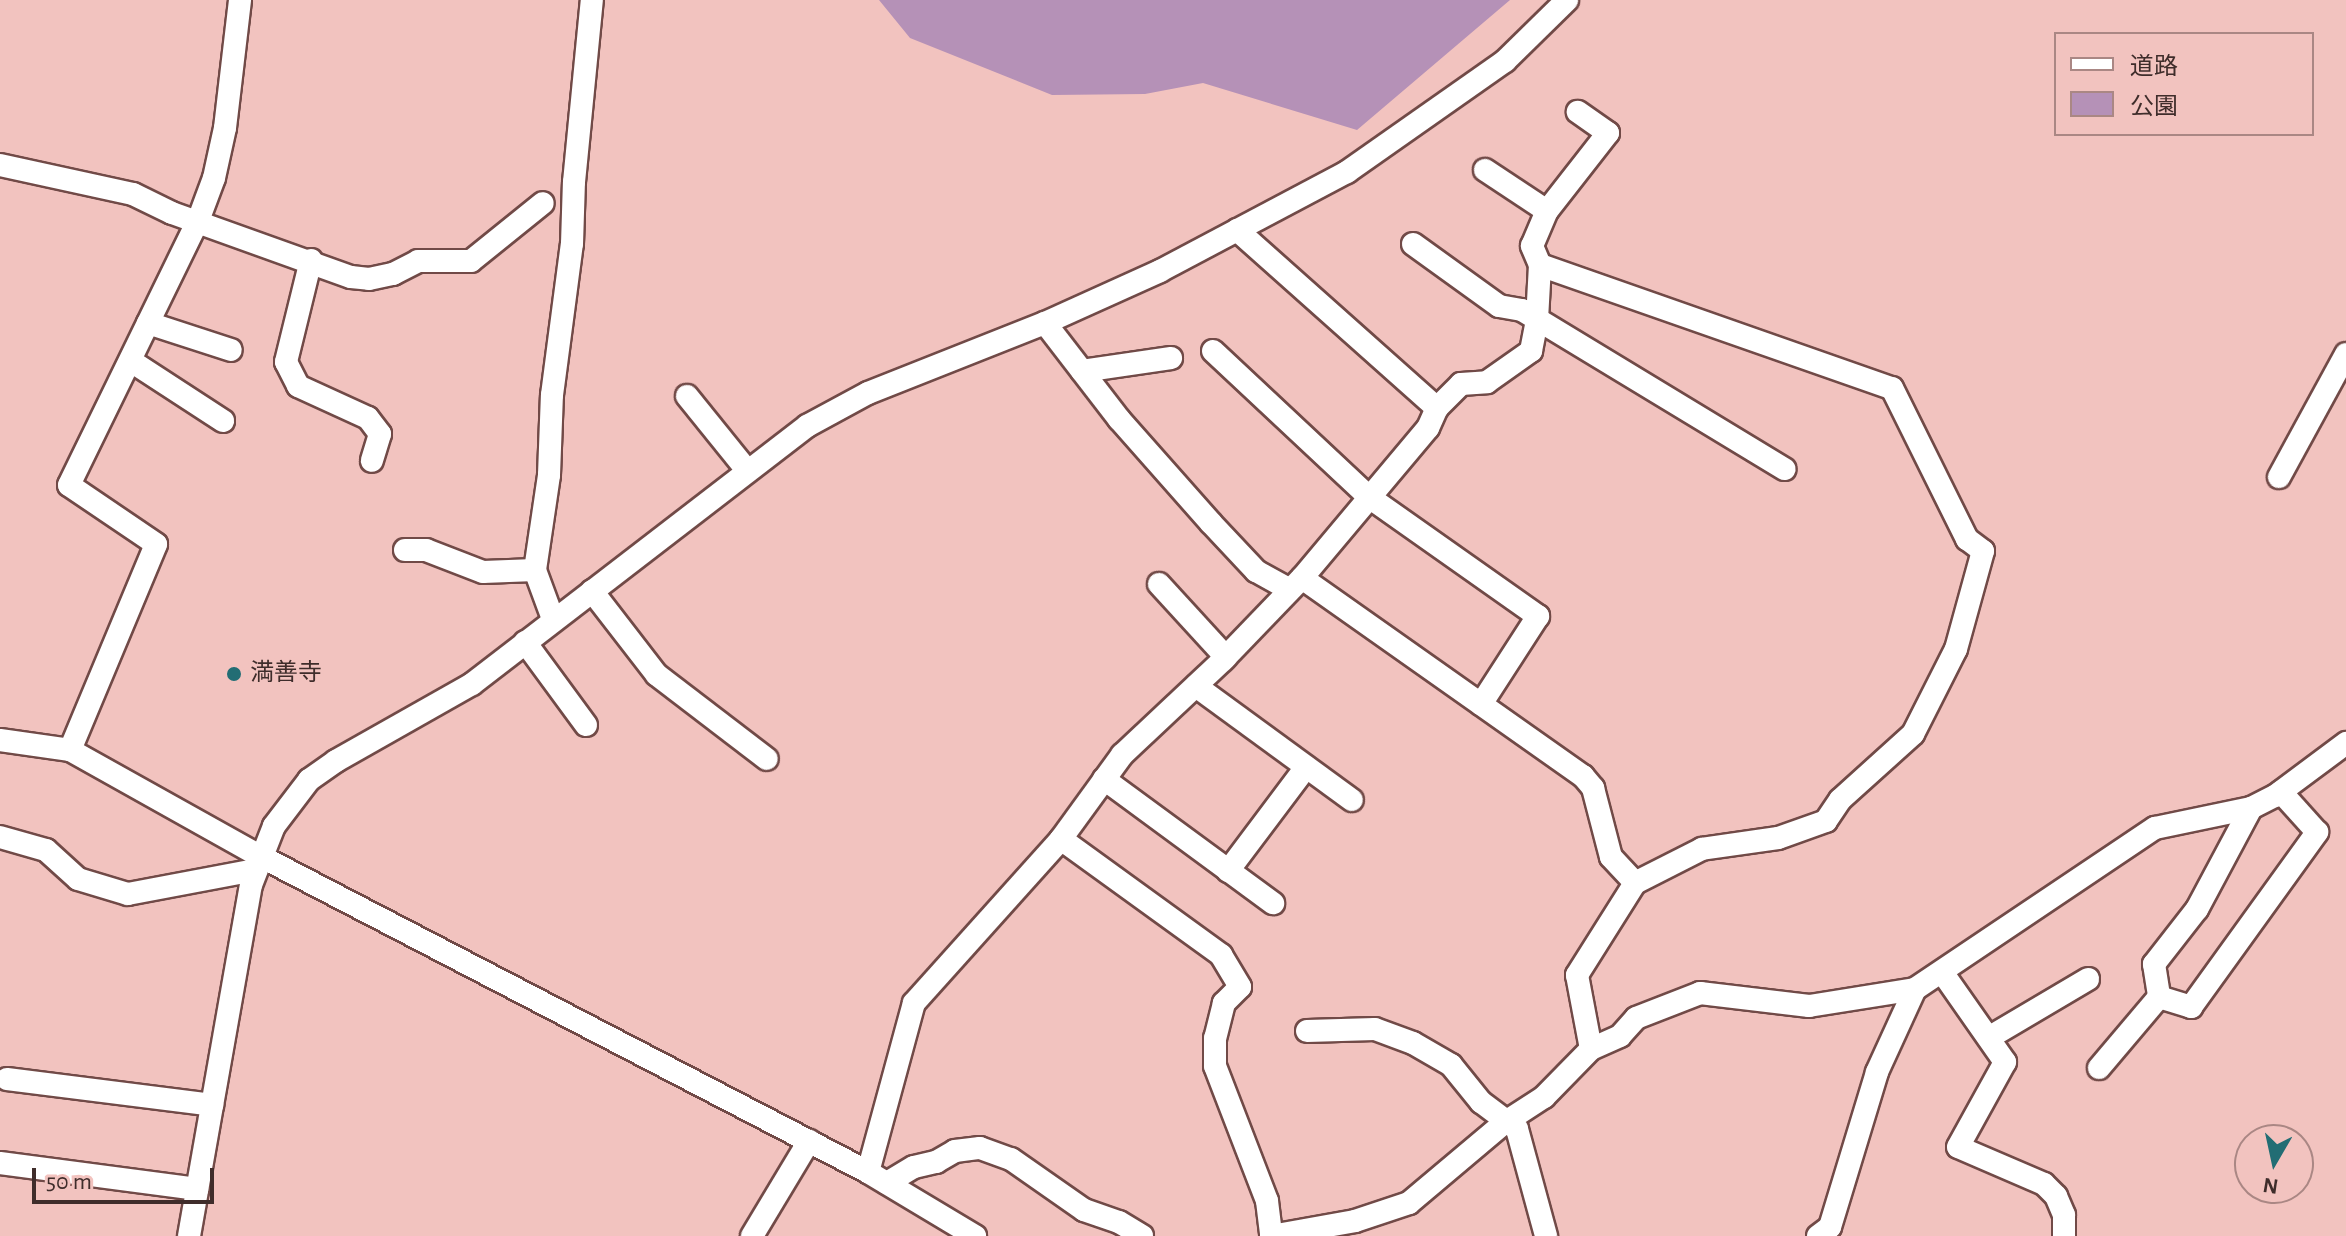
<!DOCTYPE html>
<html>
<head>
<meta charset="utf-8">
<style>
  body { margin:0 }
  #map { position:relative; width:2346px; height:1236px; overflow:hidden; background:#f2c3bf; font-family:"Alegreya Sans","Noto Sans JP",sans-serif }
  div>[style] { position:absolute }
  .green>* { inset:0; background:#b591b7 }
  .roads { filter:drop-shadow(2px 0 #714a47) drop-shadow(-2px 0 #714a47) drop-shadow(0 2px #714a47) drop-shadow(0 -2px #714a47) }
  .minor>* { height:22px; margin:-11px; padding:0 11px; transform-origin:11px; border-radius:11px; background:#fff }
  .dots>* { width:22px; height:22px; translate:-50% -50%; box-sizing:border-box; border:4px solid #f2c3bf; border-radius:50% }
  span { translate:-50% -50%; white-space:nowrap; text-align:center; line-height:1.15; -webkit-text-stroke:6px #f2c3bf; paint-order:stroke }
  .poi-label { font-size:24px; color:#3f2d2b }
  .left { translate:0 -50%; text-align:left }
  .legend { position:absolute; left:2054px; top:32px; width:260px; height:104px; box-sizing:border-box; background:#f2c3bf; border:2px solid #aa8784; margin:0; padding:10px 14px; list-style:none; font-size:24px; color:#3f2d2b }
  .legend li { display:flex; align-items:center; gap:16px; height:40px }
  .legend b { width:40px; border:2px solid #aa8784 }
  .north { position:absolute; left:2234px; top:1124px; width:80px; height:80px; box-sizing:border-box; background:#f2c3bf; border:2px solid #aa8784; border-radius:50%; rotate:189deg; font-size:22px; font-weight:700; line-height:32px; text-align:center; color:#3f2d2b }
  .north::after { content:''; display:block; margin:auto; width:28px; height:36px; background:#226d74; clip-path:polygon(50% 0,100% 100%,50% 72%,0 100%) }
  .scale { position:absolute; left:32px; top:1168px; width:182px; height:36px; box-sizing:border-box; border:4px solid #3f2d2b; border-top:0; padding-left:10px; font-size:24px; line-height:28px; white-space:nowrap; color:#3f2d2b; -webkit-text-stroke:6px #f2c3bf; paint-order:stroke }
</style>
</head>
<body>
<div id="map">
  <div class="green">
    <i style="clip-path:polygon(879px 0,1510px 0,1357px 130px,1203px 83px,1145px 94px,1052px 95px,910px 38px)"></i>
  </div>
  <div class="roads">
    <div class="minor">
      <i style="left:0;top:165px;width:136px;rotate:12.3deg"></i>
      <i style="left:133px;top:194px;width:43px;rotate:26deg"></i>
      <i style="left:172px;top:213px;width:190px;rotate:19.7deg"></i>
      <i style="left:351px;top:277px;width:18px;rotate:6deg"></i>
      <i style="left:369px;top:279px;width:25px;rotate:-12deg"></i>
      <i style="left:393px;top:274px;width:28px;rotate:-27deg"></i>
      <i style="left:418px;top:261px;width:53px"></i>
      <i style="left:471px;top:261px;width:92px;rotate:-38.9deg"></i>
      <i style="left:1485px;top:170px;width:74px;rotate:33.5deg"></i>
      <i style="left:1237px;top:230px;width:268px;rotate:41.7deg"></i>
      <i style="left:1413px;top:244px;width:106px;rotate:35.8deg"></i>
      <i style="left:1499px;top:306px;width:23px;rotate:10deg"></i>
      <i style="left:1522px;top:310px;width:307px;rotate:31.2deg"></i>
      <i style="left:311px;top:260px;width:105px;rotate:103.8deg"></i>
      <i style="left:286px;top:362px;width:27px;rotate:63deg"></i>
      <i style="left:298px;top:386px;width:77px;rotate:24.6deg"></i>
      <i style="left:368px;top:418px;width:20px;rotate:53deg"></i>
      <i style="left:380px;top:434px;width:28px;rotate:107deg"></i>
      <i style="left:1540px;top:265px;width:373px;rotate:19.3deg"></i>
      <i style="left:1892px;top:388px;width:169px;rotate:63.6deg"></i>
      <i style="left:1967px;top:539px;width:20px;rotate:37deg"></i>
      <i style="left:1983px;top:551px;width:102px;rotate:105.4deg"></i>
      <i style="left:1956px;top:649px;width:95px;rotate:116.8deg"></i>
      <i style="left:1913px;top:734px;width:98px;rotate:137.9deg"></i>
      <i style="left:1840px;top:800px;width:25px;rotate:124deg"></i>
      <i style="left:1826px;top:821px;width:51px;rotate:160.5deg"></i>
      <i style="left:1778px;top:838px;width:77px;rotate:171.8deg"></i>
      <i style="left:1702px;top:849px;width:75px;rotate:153.1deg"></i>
      <i style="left:148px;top:323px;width:87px;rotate:18deg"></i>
      <i style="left:1045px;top:323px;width:121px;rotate:52.4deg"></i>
      <i style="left:1119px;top:419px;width:139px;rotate:48.5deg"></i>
      <i style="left:1211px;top:523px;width:66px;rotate:46.8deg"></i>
      <i style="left:1256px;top:571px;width:38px;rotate:29deg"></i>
      <i style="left:1213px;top:351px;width:214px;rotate:43.1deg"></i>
      <i style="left:1369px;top:497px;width:207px;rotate:35.2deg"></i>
      <i style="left:1538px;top:616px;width:105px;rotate:122.9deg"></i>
      <i style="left:131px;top:361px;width:110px;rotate:33.1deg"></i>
      <i style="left:1082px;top:371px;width:90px;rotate:-8.3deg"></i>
      <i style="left:687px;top:396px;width:94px;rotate:51.1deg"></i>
      <i style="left:2279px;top:477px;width:140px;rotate:-61.4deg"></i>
      <i style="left:405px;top:550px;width:21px"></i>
      <i style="left:426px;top:550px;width:61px;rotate:21.1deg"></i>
      <i style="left:483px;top:572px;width:52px;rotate:-2.2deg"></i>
      <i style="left:1302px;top:578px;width:344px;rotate:35.2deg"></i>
      <i style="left:1583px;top:776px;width:16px;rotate:50deg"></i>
      <i style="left:1593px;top:788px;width:71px;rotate:75.4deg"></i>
      <i style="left:1611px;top:857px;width:35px;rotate:47deg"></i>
      <i style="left:1635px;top:883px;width:109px;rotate:122.2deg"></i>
      <i style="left:1577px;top:975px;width:75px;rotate:79.3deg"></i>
      <i style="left:1159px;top:584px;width:99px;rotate:47.5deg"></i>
      <i style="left:592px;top:591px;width:106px;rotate:52.3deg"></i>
      <i style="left:657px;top:675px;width:138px;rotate:37.4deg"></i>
      <i style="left:553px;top:619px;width:52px;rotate:-110.2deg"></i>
      <i style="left:535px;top:570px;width:96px;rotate:-81.6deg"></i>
      <i style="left:549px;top:475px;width:80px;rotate:-87.9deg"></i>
      <i style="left:552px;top:395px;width:152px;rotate:-82.5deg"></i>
      <i style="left:572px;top:244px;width:62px;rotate:-88.2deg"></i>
      <i style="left:574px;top:182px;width:183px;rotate:-84.4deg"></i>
      <i style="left:525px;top:642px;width:103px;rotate:53.7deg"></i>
      <i style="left:1196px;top:686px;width:193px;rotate:36.2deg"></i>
      <i style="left:0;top:740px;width:71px;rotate:8.1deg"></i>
      <i style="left:70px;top:750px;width:218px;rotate:29.2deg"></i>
      <i style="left:260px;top:856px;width:685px;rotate:27.46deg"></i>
      <i style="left:868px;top:1172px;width:125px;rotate:30.9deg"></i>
      <i style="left:70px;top:750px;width:223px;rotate:-67.3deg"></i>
      <i style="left:156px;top:544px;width:105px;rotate:-145.9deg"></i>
      <i style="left:69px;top:485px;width:294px;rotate:-64deg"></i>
      <i style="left:198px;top:221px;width:46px;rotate:-69.6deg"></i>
      <i style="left:214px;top:178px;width:51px;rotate:-77.6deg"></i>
      <i style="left:225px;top:128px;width:129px;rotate:-83.3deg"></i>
      <i style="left:1104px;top:779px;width:210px;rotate:36.3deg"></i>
      <i style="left:2251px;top:808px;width:115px;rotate:118.1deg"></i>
      <i style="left:2197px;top:909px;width:70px;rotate:128deg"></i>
      <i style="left:2154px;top:964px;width:33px;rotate:81deg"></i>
      <i style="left:2159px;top:997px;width:34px;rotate:17deg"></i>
      <i style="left:2191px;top:1007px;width:216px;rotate:-54.2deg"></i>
      <i style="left:2317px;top:832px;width:54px;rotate:-132deg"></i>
      <i style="left:0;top:837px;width:48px;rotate:15.8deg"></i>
      <i style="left:46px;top:850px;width:43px;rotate:42.2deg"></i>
      <i style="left:78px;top:879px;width:52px;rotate:16.7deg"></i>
      <i style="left:128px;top:894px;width:129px;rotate:-10.7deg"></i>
      <i style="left:1061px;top:839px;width:198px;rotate:35.9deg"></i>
      <i style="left:1221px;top:955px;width:37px;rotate:59deg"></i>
      <i style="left:1240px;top:987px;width:23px;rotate:135deg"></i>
      <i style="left:1224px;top:1003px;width:36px;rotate:104deg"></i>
      <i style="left:1215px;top:1038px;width:28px;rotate:90deg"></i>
      <i style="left:1215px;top:1066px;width:145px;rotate:68.9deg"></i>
      <i style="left:1267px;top:1201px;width:35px;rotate:83deg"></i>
      <i style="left:1271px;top:1236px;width:85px;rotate:-10.1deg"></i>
      <i style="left:1355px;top:1221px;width:57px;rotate:-18.4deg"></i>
      <i style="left:1409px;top:1203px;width:124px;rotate:-40.1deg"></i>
      <i style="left:1504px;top:1123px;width:48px;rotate:-33deg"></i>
      <i style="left:1544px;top:1097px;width:67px;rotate:-45.6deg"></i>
      <i style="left:1591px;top:1049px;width:32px;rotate:-24deg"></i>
      <i style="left:1620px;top:1036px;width:24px;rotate:-48deg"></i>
      <i style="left:1636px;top:1018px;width:69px;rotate:-21.3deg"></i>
      <i style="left:1700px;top:993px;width:110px;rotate:6.8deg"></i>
      <i style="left:1809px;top:1006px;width:107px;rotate:-9.1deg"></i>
      <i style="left:1915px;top:989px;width:289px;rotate:-33.9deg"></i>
      <i style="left:2155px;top:828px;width:98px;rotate:-11.8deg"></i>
      <i style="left:2251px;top:808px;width:27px;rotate:-27deg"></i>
      <i style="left:2275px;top:796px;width:89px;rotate:-36.7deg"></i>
      <i style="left:1228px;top:871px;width:130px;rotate:-53.1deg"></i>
      <i style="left:1942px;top:972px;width:110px;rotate:55deg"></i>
      <i style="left:2005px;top:1062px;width:97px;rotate:118.9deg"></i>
      <i style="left:1958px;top:1147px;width:94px;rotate:23.3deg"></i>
      <i style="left:2044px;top:1184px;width:17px;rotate:45deg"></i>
      <i style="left:2056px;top:1196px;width:21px;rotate:67deg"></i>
      <i style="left:2064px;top:1215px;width:21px;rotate:90deg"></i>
      <i style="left:1307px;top:1031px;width:68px;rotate:-1.7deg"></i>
      <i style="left:1375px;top:1029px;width:40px;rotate:20.2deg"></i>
      <i style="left:1413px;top:1043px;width:44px;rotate:30.1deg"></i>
      <i style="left:1451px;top:1065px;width:48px;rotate:51deg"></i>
      <i style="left:1481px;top:1102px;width:45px;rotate:36.9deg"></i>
      <i style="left:1517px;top:1129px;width:111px;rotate:74.8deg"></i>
      <i style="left:1990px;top:1037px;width:114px;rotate:-30.6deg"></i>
      <i style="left:2099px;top:1068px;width:93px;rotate:-49.8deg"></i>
      <i style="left:7px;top:1079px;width:207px;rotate:7.2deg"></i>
      <i style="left:0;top:1163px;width:199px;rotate:7.5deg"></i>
      <i style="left:868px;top:1172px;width:175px;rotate:-74.8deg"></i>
      <i style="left:914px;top:1003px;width:220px;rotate:-48.1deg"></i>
      <i style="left:1061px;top:839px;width:104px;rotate:-54deg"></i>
      <i style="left:1122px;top:755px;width:139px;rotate:-43.2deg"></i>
      <i style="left:1223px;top:660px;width:114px;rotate:-46.1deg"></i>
      <i style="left:1302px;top:578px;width:196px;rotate:-50deg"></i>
      <i style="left:1428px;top:428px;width:22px;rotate:-66deg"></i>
      <i style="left:1437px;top:408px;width:34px;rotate:-45deg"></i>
      <i style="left:1461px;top:384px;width:26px;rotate:-4deg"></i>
      <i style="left:1487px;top:382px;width:54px;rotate:-35.2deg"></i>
      <i style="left:1531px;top:351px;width:32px;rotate:-79deg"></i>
      <i style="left:1537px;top:320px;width:55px;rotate:-86.9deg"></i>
      <i style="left:1540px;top:265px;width:21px;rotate:-113deg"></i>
      <i style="left:1532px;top:246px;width:38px;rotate:-67deg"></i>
      <i style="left:1547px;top:211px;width:99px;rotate:-52deg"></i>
      <i style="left:1608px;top:133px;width:37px;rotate:-145deg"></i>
      <i style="left:887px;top:1183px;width:31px;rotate:-31deg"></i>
      <i style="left:914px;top:1167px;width:23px;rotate:-13deg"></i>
      <i style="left:936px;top:1162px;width:22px;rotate:-30deg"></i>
      <i style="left:955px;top:1151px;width:25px;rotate:-7deg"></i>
      <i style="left:980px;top:1148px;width:33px;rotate:20deg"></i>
      <i style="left:1011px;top:1159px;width:89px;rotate:34.9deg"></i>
      <i style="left:1084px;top:1210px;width:37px;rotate:19deg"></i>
      <i style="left:1119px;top:1222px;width:27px;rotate:31deg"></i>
      <i style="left:189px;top:1236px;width:356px;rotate:-80deg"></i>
      <i style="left:251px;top:885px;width:63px;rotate:-68.7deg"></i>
      <i style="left:274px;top:826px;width:58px;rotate:-52.7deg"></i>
      <i style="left:309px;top:780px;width:33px;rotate:-35deg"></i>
      <i style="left:336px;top:761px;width:156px;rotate:-29.5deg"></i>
      <i style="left:472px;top:684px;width:423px;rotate:-37.6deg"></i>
      <i style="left:807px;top:426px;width:69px;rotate:-28.4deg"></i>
      <i style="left:868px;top:393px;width:190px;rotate:-21.6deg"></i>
      <i style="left:1045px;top:323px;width:126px;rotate:-24.3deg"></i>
      <i style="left:1160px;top:271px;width:212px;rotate:-27.9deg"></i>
      <i style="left:1347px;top:172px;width:193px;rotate:-35.1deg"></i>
      <i style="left:1505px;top:61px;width:87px;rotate:-44.5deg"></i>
      <i style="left:752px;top:1236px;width:111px;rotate:-59deg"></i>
      <i style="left:1818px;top:1236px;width:15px;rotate:-37deg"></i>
      <i style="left:1830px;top:1227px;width:162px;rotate:-73.1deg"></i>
      <i style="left:1877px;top:1072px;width:91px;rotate:-65.4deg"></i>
    </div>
  </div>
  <div class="dots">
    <i style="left:234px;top:674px;background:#226d74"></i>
  </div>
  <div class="poi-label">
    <span class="left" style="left:250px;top:674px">満善寺</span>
  </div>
  <ul class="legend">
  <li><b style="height:10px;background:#fff"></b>道路</li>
  <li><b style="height:22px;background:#b591b7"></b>公園</li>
  </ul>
  <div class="north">N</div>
  <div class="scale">50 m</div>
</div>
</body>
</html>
